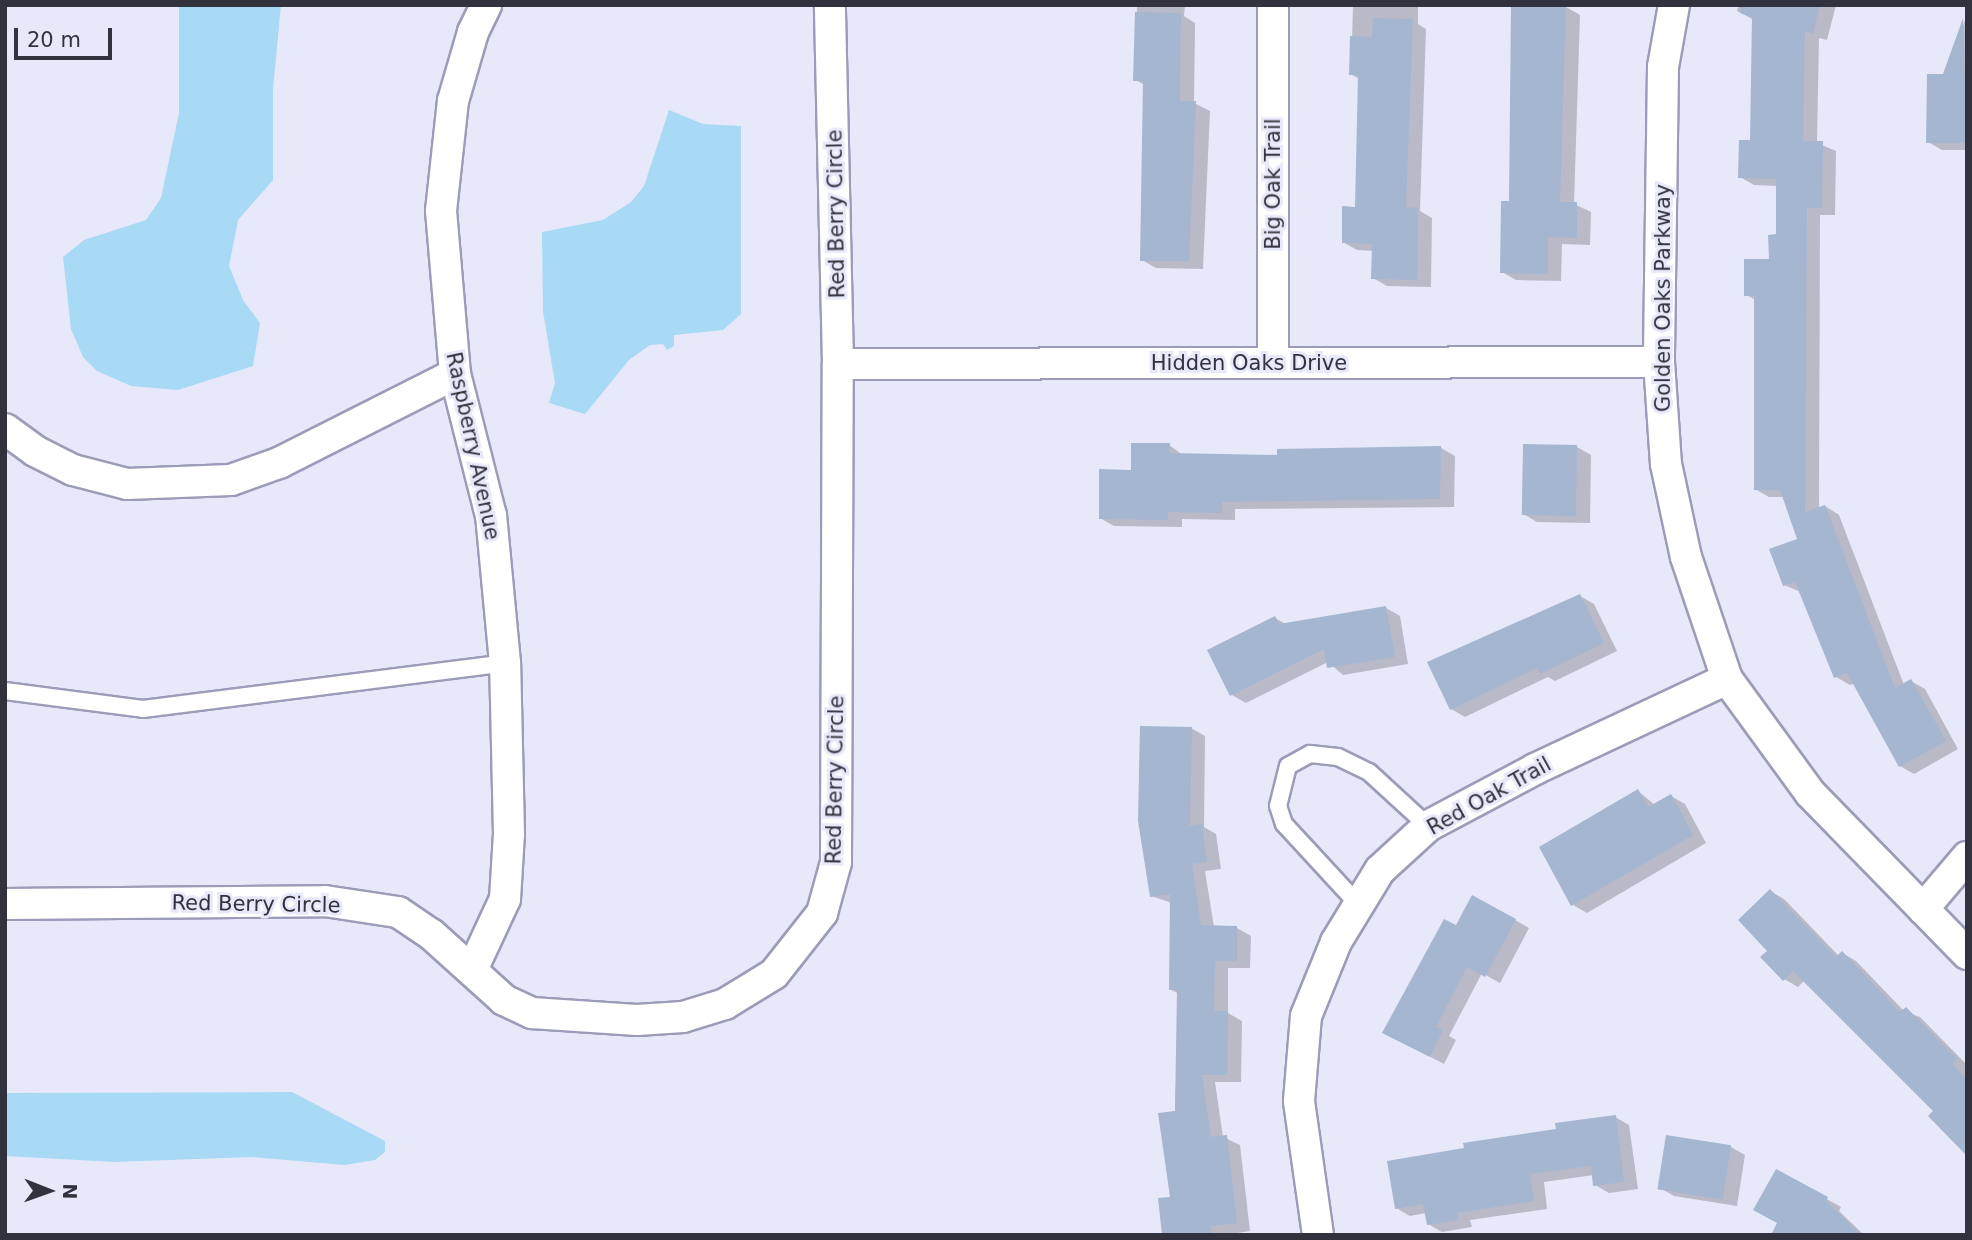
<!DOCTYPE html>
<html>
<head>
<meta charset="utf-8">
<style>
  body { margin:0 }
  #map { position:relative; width:1972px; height:1240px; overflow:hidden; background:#e8e8fb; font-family:"DejaVu Sans",sans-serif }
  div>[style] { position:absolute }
  .water>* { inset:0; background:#a8d9f5 }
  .shadow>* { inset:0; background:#0003 }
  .building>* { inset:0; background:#a5b6d0; transform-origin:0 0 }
  .roads { filter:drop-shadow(2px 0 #9c9cb9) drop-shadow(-2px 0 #9c9cb9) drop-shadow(0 2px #9c9cb9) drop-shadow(0 -2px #9c9cb9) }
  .lane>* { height:16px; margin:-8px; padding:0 8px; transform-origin:8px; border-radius:8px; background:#fff }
  .street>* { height:30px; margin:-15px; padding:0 15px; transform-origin:15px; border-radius:15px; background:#fff }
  span { translate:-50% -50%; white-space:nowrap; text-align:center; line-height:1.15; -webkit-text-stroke:6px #e8e8fb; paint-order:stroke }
  .street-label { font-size:21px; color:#32323e }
  .frame { position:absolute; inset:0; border:7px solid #32323e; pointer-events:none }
  .north { position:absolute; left:14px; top:1156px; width:70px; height:70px; -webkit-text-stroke:5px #e8e8fb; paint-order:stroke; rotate:91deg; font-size:19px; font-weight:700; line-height:28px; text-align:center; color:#32323e }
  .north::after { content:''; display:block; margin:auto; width:24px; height:32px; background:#32323e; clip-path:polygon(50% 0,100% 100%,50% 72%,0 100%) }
  .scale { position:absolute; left:14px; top:28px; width:98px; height:32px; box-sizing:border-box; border:4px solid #32323e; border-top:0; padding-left:9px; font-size:21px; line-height:24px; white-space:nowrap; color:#32323e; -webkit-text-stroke:5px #e8e8fb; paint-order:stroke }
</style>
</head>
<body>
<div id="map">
  <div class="water">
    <i style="clip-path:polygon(179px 5px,281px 5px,273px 89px,273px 180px,238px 220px,229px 266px,243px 300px,260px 323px,253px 366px,178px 390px,131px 386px,97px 371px,83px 357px,71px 329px,63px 257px,84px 240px,146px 220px,161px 198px,179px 113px)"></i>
    <i style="clip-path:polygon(669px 110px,703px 124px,741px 126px,741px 314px,723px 330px,674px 335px,674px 346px,667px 350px,663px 344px,650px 345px,629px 360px,585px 414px,549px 403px,555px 383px,543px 311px,542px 232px,603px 220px,631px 202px,644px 186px)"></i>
    <i style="clip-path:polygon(292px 1092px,385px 1141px,385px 1152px,375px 1160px,345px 1165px,252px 1157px,115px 1162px,5px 1156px,5px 1093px)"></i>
  </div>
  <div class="shadow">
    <i style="clip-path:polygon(1137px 5px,1185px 5px,1184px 16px,1195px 23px,1194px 103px,1210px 111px,1203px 269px,1156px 268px,1142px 260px,1145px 85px,1135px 80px)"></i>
    <i style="clip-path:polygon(1353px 5px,1418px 5px,1418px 24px,1426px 29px,1420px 211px,1432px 218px,1431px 287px,1387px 286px,1373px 278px,1374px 251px,1357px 250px,1343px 242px,1357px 208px,1359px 79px,1351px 74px)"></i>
    <i style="clip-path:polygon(1739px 5px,1836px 5px,1827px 40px,1819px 38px,1817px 143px,1836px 151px,1835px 215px,1820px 215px,1819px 509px,1825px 506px,1839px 515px,1904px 685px,1911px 681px,1925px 689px,1958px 749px,1914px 774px,1900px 766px,1855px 683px,1850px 685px,1836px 677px,1801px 592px,1784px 585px,1800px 540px,1784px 497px,1769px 497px,1755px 489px,1756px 300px,1746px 295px,1770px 260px,1777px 236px,1778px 186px,1754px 185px,1740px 177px,1752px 142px,1754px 20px,1737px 11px)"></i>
    <i style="clip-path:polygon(1566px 7px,1580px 15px,1574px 204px,1591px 212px,1590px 245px,1562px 244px,1561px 281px,1516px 280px,1502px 272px,1510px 203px)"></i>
    <i style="clip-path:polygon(1967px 13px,1967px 150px,1942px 150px,1928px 142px)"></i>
    <i style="clip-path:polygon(1169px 445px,1183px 455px,1279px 457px,1441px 448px,1455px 456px,1454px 507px,1235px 509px,1235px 520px,1182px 519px,1182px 527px,1114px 526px,1100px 518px,1133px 472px)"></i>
    <i style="clip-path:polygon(1577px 447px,1591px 455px,1590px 523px,1537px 522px,1523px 514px)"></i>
    <i style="clip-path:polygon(1580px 596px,1594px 604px,1617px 651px,1555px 681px,1548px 677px,1465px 717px,1451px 709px,1429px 663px)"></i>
    <i style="clip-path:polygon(1386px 608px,1400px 616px,1408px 664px,1343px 675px,1328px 662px,1246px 703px,1232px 695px,1275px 618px,1287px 625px)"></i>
    <i style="clip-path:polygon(1191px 728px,1205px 736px,1204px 827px,1216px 834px,1221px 869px,1205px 871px,1214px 927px,1237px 928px,1251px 936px,1250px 968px,1228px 968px,1228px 1013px,1242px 1021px,1241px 1082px,1215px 1082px,1223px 1137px,1240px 1145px,1250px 1231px,1225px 1235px,1164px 1235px,1172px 1199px,1179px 994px,1170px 989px,1172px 903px,1151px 896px)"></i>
    <i style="clip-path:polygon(1638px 791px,1655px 805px,1671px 796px,1685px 804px,1706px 843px,1587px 913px,1573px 905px)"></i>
    <i style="clip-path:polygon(1770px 891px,1784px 899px,1839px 956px,1842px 953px,1856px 961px,1904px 1011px,1920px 1017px,1967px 1065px,1967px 1154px,1935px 1111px,1805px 980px,1798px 987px,1784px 979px,1770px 951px)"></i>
    <i style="clip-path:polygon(1515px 920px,1529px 928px,1500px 983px,1482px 973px,1449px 1036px,1456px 1040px,1444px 1064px,1398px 1040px,1456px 928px)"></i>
    <i style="clip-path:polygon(1615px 1117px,1629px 1125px,1638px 1189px,1609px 1193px,1595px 1185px,1594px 1175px,1544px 1182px,1547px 1209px,1470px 1220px,1472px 1227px,1442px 1232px,1428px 1224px,1426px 1213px,1410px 1216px,1396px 1208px,1558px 1131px)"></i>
    <i style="clip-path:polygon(1667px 1137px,1731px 1147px,1745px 1155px,1737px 1206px,1674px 1196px,1660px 1188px)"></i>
    <i style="clip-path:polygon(1776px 1171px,1841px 1207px,1839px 1211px,1864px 1235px,1773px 1235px,1780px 1223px)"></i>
  </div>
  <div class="building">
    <i style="clip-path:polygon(1511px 5px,1566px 5px,1560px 202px,1577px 202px,1577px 238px,1548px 237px,1548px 274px,1500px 273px,1501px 201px,1509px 201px)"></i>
    <i style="clip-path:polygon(1741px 5px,1820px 5px,1813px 34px,1805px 31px,1803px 141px,1823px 141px,1822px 208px,1807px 208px,1805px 512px,1825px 505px,1895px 688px,1911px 679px,1946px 741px,1899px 767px,1847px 673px,1834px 678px,1795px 582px,1783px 586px,1769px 549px,1797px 539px,1780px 490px,1754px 490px,1754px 296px,1744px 296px,1744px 259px,1769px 259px,1768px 235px,1776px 234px,1776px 179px,1738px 178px,1739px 140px,1750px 140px,1752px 17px,1740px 13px)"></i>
    <i style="clip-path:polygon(1135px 12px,1181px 13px,1180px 101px,1196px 101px,1189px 261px,1140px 261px,1143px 81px,1133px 81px)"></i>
    <i style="clip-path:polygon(1373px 18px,1413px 19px,1406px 207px,1418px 208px,1417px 280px,1371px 279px,1372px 244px,1342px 243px,1342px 206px,1355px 207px,1358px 75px,1349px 75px,1350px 36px,1372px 37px)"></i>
    <i style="clip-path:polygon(1963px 18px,1967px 143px,1926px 143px,1927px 74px,1943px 74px)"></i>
    <i style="clip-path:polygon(1131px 443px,1170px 443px,1169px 453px,1277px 455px,1277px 449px,1441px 446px,1440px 499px,1222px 502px,1222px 513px,1168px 512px,1168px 520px,1099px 519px,1099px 469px,1131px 470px)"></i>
    <i style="left:1523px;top:444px;width:54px;height:71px;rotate:1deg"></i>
    <i style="clip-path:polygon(1580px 594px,1604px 643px,1540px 674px,1537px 668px,1450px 710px,1427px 662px)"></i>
    <i style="clip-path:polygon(1386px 606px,1395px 657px,1327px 668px,1324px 649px,1230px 696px,1207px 650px,1275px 616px,1279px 624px)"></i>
    <i style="clip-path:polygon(1140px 726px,1192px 727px,1190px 826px,1202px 824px,1207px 862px,1192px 864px,1201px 925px,1237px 926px,1237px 961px,1215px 961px,1214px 1011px,1228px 1011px,1227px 1075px,1202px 1075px,1211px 1137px,1227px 1135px,1237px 1223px,1211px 1226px,1212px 1235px,1162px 1235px,1158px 1198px,1170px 1197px,1158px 1113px,1175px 1111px,1177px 990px,1169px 990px,1170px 894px,1150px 897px,1138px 821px)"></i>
    <i style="clip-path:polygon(1638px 789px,1648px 807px,1671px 794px,1693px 835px,1571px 906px,1539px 847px)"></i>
    <i style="clip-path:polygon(1770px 889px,1836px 957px,1842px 951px,1900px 1012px,1906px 1007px,1957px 1059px,1952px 1064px,1967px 1079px,1967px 1156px,1928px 1116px,1933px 1111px,1793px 971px,1783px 981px,1760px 957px,1767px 951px,1738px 920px)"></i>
    <i style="clip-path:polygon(1472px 895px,1516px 919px,1485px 977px,1467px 967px,1436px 1027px,1443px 1030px,1430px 1057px,1382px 1033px,1444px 919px,1456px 925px)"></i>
    <i style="clip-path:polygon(1616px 1115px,1624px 1182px,1593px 1186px,1591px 1166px,1530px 1174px,1534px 1201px,1457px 1213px,1458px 1220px,1427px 1225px,1423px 1204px,1395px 1209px,1387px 1161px,1464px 1148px,1463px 1143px,1556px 1129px,1555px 1123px)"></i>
    <i style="left:1666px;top:1135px;width:66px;height:55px;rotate:9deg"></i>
    <i style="clip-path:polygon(1776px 1169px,1828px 1197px,1826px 1201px,1861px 1235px,1771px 1235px,1777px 1223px,1753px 1210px)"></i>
  </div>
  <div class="roads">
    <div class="lane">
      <i style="left:5px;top:691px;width:139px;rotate:7.4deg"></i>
      <i style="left:143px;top:709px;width:365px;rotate:-7.2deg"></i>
      <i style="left:1357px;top:903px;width:108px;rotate:-132.7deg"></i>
      <i style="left:1284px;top:824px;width:19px;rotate:-108deg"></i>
      <i style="left:1278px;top:806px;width:41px;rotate:-76deg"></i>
      <i style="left:1288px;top:766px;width:25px;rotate:-29deg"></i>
      <i style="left:1310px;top:754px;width:28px;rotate:6deg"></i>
      <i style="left:1338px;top:757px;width:34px;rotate:26deg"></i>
      <i style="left:1369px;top:772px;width:80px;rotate:42.5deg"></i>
    </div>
    <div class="street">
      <i style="left:1674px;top:5px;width:63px;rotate:100.1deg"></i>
      <i style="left:1663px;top:67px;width:295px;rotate:90.8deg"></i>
      <i style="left:1659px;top:362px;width:102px;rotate:86.1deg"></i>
      <i style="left:1666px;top:464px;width:95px;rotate:77.9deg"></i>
      <i style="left:1686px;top:557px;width:129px;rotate:71.4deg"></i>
      <i style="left:1727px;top:679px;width:141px;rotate:53.9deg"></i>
      <i style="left:1810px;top:793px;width:225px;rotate:45.7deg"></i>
      <i style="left:1273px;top:363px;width:358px;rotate:-90deg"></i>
      <i style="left:838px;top:364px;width:821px;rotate:-0.14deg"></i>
      <i style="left:5px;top:429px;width:37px;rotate:36deg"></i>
      <i style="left:35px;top:451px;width:42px;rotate:26.6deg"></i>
      <i style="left:73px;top:470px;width:56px;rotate:14.5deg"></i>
      <i style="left:127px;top:484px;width:104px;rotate:-2.2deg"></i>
      <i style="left:231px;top:480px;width:51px;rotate:-19.5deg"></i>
      <i style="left:279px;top:463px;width:197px;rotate:-26.8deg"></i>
      <i style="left:5px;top:904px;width:320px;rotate:-0.5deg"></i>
      <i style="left:325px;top:901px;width:74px;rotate:8.6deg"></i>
      <i style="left:398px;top:912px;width:40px;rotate:34deg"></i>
      <i style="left:431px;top:934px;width:98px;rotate:42.1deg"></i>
      <i style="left:504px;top:1000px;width:31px;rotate:25deg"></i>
      <i style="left:532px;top:1013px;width:105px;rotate:3.8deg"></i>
      <i style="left:637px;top:1020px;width:46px;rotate:-3.7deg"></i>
      <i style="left:683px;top:1017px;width:44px;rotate:-17.2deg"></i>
      <i style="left:725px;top:1004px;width:57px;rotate:-31.5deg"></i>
      <i style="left:774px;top:974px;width:78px;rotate:-51.8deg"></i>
      <i style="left:822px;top:913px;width:53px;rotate:-74.6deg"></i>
      <i style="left:836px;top:862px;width:498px;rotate:-89.8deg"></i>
      <i style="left:838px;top:364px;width:359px;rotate:-91.3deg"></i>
      <i style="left:1923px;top:909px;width:68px;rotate:-49.8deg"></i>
      <i style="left:472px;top:970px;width:78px;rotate:-65.1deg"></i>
      <i style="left:505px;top:899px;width:65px;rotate:-86.5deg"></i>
      <i style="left:509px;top:834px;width:171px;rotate:-91.3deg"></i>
      <i style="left:505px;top:663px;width:148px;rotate:-95.4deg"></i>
      <i style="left:491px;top:516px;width:146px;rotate:-104.2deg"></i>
      <i style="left:455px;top:374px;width:164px;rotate:-94.9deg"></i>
      <i style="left:441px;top:211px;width:111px;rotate:-83.8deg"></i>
      <i style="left:453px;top:101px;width:72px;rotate:-73.8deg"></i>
      <i style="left:473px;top:32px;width:30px;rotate:-64deg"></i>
      <i style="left:1318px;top:1235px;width:135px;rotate:-98.1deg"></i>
      <i style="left:1299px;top:1101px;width:85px;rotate:-85.3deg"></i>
      <i style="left:1306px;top:1016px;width:80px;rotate:-67.9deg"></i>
      <i style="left:1336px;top:942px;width:84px;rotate:-58.6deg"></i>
      <i style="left:1380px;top:870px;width:65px;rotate:-42.5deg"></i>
      <i style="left:1428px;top:826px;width:121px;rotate:-28deg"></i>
      <i style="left:1535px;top:769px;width:212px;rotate:-25.1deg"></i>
    </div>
  </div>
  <div class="street-label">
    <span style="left:1273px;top:184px;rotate:-90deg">Big Oak Trail</span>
    <span style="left:836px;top:214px;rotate:-91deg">Red Berry Circle</span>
    <span style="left:1663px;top:298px;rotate:-90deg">Golden Oaks Parkway</span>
    <span style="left:1249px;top:363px">Hidden Oaks Drive</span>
    <span style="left:473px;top:446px;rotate:78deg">Raspberry Avenue</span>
    <span style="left:835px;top:780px;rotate:-89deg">Red Berry Circle</span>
    <span style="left:1489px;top:796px;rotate:-29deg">Red Oak Trail</span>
    <span style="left:256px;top:904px;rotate:1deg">Red Berry Circle</span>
  </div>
  <div class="frame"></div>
  <div class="north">N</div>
  <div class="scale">20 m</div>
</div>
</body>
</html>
